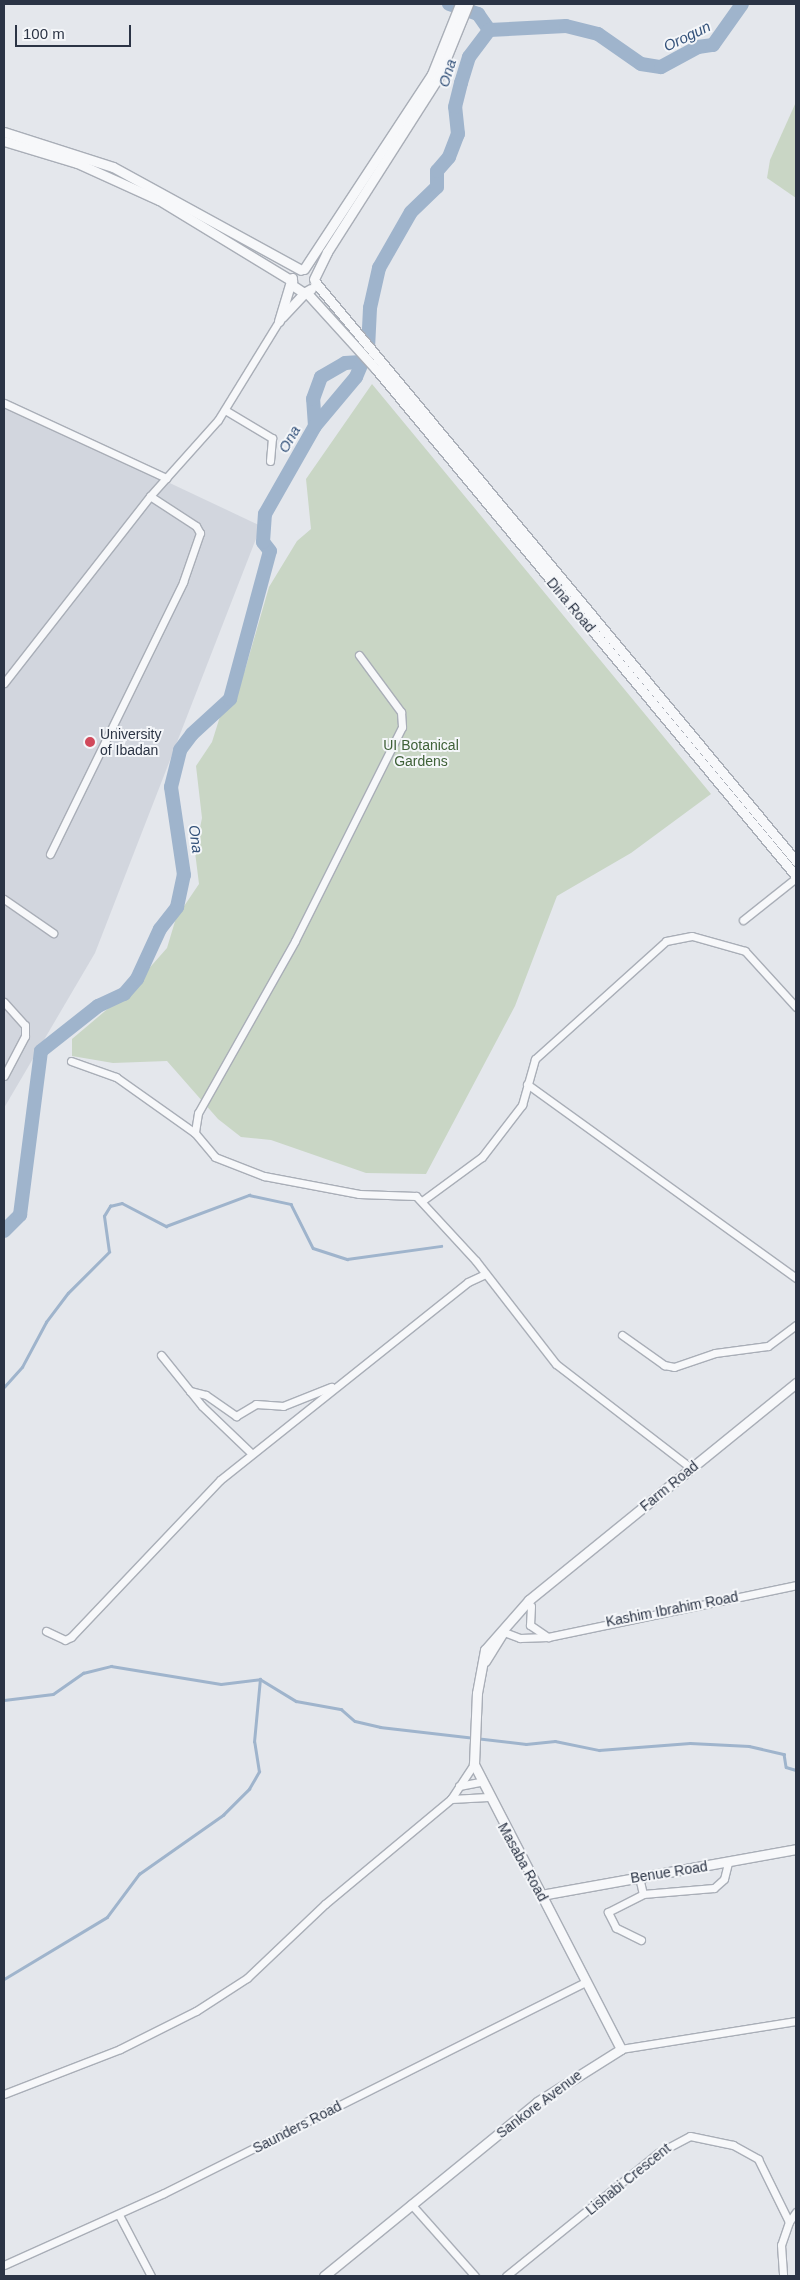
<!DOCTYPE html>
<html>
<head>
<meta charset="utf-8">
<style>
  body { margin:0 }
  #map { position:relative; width:800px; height:2280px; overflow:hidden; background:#e4e7ec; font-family:Arial,sans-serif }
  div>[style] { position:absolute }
  .built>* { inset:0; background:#d2d6de }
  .green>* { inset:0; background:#c9d6c5 }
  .stream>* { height:2.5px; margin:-1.25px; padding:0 1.25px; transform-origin:1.25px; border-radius:1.25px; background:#9fb4cc }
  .river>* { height:14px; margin:-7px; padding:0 7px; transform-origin:7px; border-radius:7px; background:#9fb4cc }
  .roads { filter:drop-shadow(1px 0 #a9aeb7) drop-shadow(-1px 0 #a9aeb7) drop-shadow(0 1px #a9aeb7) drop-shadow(0 -1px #a9aeb7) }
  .minor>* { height:7px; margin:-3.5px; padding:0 3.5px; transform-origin:3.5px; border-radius:3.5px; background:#f7f8fa }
  .tertiary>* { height:9px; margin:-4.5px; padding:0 4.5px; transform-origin:4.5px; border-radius:4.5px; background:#f7f8fa }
  .dots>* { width:14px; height:14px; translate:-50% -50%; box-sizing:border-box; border:2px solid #f4f6f9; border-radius:50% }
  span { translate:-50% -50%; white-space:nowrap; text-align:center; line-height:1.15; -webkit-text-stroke:4px #f4f6f9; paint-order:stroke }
  .street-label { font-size:14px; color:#2b3445 }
  .poi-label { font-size:14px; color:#2b3445 }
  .left { translate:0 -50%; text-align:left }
  .park-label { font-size:14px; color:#3f6138 }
  .water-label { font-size:15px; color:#34527a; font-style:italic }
  .frame { position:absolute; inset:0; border:5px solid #2b3445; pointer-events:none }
  .scale { position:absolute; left:15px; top:25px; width:116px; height:22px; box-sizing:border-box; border:2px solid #2b3445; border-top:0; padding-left:6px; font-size:15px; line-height:18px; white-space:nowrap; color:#2b3445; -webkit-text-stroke:4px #f4f6f9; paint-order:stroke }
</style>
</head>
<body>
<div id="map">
  <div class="built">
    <i style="clip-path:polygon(4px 405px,261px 526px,95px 953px,4px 1108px)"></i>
  </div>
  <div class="green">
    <i style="clip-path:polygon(796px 102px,796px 198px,767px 178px,770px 160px)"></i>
    <i style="clip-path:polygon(372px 384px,711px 794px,631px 853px,557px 896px,515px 1006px,426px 1174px,366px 1173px,271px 1140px,241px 1137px,218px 1119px,167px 1061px,113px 1063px,72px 1056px,72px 1039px,130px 990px,167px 948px,176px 918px,199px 884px,195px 852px,202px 818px,196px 766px,212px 742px,222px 710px,245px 670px,269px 587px,297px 541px,311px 529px,306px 479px)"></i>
  </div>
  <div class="stream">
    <i style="left:4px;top:1387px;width:27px;rotate:-48deg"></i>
    <i style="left:22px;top:1367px;width:51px;rotate:-61.9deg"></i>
    <i style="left:46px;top:1322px;width:36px;rotate:-53deg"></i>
    <i style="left:68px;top:1293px;width:58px;rotate:-45deg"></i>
    <i style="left:109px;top:1252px;width:36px;rotate:-98deg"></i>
    <i style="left:104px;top:1216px;width:12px;rotate:-59deg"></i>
    <i style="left:110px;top:1206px;width:12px;rotate:-14deg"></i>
    <i style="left:122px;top:1203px;width:50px;rotate:27.6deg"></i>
    <i style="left:166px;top:1226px;width:89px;rotate:-20.5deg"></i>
    <i style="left:249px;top:1195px;width:43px;rotate:12.1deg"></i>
    <i style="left:291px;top:1204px;width:49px;rotate:63.4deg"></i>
    <i style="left:313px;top:1248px;width:36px;rotate:18deg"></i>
    <i style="left:347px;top:1259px;width:95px;rotate:-7.9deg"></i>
    <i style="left:4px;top:1700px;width:49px;rotate:-7deg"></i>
    <i style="left:53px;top:1694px;width:37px;rotate:-35deg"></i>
    <i style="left:83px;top:1673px;width:29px;rotate:-14deg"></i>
    <i style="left:111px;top:1666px;width:111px;rotate:9.3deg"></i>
    <i style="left:221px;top:1684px;width:39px;rotate:-7deg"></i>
    <i style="left:260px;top:1679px;width:42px;rotate:31.4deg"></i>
    <i style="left:296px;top:1701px;width:46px;rotate:10.1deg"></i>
    <i style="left:341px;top:1709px;width:18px;rotate:41deg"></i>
    <i style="left:355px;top:1721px;width:26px;rotate:13deg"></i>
    <i style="left:380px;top:1727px;width:147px;rotate:6.6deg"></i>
    <i style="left:526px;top:1744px;width:29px;rotate:-6deg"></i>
    <i style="left:555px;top:1741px;width:45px;rotate:11.6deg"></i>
    <i style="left:599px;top:1750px;width:91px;rotate:-4.4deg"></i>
    <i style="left:690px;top:1743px;width:59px;rotate:2.9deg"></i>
    <i style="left:749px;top:1746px;width:36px;rotate:13deg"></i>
    <i style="left:784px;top:1754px;width:13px;rotate:81deg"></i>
    <i style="left:786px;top:1767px;width:10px;rotate:17deg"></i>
    <i style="left:4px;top:1979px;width:120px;rotate:-31deg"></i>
    <i style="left:107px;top:1917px;width:54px;rotate:-53.3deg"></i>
    <i style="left:139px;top:1874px;width:103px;rotate:-35.1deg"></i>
    <i style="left:223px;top:1815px;width:37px;rotate:-45deg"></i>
    <i style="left:249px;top:1789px;width:20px;rotate:-60deg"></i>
    <i style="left:259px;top:1772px;width:30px;rotate:-99deg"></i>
    <i style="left:254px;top:1742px;width:63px;rotate:-84.6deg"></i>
  </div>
  <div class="river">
    <i style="left:449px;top:4px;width:31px;rotate:19deg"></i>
    <i style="left:478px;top:14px;width:19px;rotate:55deg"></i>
    <i style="left:489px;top:30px;width:77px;rotate:-3deg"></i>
    <i style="left:566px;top:26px;width:33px;rotate:14deg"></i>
    <i style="left:598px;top:34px;width:52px;rotate:34.9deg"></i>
    <i style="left:641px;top:64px;width:20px;rotate:9deg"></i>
    <i style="left:661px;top:67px;width:42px;rotate:-28.4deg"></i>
    <i style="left:698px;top:47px;width:15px;rotate:-8deg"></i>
    <i style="left:713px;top:45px;width:50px;rotate:-54.7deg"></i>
    <i style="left:315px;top:426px;width:27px;rotate:-94deg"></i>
    <i style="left:313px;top:399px;width:23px;rotate:-70deg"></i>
    <i style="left:321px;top:377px;width:28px;rotate:-30deg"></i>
    <i style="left:345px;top:363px;width:16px;rotate:-4deg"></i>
    <i style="left:4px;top:1231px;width:23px;rotate:-45deg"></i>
    <i style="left:20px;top:1215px;width:165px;rotate:-82.7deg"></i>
    <i style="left:41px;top:1051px;width:73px;rotate:-38.3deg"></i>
    <i style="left:98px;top:1006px;width:29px;rotate:-25deg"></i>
    <i style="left:124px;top:994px;width:20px;rotate:-49deg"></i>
    <i style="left:137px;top:979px;width:55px;rotate:-65.3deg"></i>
    <i style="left:160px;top:929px;width:28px;rotate:-52deg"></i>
    <i style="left:177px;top:907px;width:33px;rotate:-78deg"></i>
    <i style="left:184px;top:875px;width:89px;rotate:-98.4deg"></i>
    <i style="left:171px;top:787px;width:38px;rotate:-76deg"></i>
    <i style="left:180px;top:750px;width:20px;rotate:-53deg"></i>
    <i style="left:192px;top:734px;width:52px;rotate:-42.6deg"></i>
    <i style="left:230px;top:699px;width:153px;rotate:-74.9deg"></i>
    <i style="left:270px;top:551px;width:11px;rotate:-128deg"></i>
    <i style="left:263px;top:542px;width:28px;rotate:-86deg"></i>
    <i style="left:265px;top:514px;width:101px;rotate:-60.4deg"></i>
    <i style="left:315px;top:426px;width:64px;rotate:-50.1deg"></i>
    <i style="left:356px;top:377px;width:30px;rotate:-67deg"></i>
    <i style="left:368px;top:349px;width:41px;rotate:-87.2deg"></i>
    <i style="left:370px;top:308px;width:41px;rotate:-77.3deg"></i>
    <i style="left:379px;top:268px;width:64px;rotate:-60.3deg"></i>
    <i style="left:411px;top:212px;width:36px;rotate:-44deg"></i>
    <i style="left:437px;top:187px;width:16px;rotate:-90deg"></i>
    <i style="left:437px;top:171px;width:18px;rotate:-49deg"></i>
    <i style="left:449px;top:157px;width:25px;rotate:-69deg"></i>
    <i style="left:458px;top:134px;width:27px;rotate:-96deg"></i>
    <i style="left:455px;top:107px;width:25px;rotate:-76deg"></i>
    <i style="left:461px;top:83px;width:27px;rotate:-73deg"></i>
    <i style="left:469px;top:57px;width:34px;rotate:-53deg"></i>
  </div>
  <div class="roads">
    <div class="minor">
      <i style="left:4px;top:403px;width:179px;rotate:24.8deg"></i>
      <i style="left:225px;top:410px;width:55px;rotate:30.8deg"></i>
      <i style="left:272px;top:438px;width:23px;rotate:95deg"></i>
      <i style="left:359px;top:655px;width:71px;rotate:53.6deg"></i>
      <i style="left:401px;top:712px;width:15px;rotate:86deg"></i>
      <i style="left:402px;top:727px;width:239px;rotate:116.6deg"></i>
      <i style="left:295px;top:941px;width:197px;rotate:119.4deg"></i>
      <i style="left:198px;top:1113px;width:20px;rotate:99deg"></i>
      <i style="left:195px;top:1133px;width:31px;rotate:50deg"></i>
      <i style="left:215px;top:1157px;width:53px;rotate:21.2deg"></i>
      <i style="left:264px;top:1176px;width:97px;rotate:10.7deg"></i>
      <i style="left:359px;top:1194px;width:57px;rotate:2deg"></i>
      <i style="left:416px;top:1196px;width:88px;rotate:47.3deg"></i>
      <i style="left:476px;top:1261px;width:130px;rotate:52.2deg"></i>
      <i style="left:556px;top:1364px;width:170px;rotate:37.6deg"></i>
      <i style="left:4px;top:683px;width:237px;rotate:-52deg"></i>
      <i style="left:150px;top:496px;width:102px;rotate:-48.2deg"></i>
      <i style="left:218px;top:420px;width:116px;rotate:-58.4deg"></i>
      <i style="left:50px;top:854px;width:303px;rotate:-63.9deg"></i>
      <i style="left:183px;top:582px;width:52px;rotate:-70.9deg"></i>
      <i style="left:200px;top:533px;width:8px;rotate:-120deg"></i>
      <i style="left:196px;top:526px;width:55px;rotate:-146.9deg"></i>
      <i style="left:4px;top:899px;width:60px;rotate:34.8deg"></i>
      <i style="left:743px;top:920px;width:68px;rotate:-38.4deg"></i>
      <i style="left:4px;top:1002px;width:31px;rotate:48deg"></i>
      <i style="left:25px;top:1025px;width:11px;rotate:90deg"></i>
      <i style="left:25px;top:1036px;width:45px;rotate:117.7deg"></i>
      <i style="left:71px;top:1061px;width:48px;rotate:19.6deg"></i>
      <i style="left:116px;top:1077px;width:97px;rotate:35.3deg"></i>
      <i style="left:527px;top:1084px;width:332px;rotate:35.8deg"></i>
      <i style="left:422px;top:1201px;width:74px;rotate:-36.3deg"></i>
      <i style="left:482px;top:1157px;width:66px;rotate:-52.4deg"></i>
      <i style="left:522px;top:1105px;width:48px;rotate:-74.2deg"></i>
      <i style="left:535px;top:1059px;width:176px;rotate:-42deg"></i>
      <i style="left:666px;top:941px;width:26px;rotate:-11deg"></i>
      <i style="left:692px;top:936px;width:55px;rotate:15.8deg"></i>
      <i style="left:745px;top:951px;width:76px;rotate:47.7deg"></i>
      <i style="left:622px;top:1335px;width:52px;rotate:35.5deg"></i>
      <i style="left:664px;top:1365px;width:10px;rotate:11deg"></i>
      <i style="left:674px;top:1367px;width:43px;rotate:-18.9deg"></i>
      <i style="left:715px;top:1353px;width:53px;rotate:-7.5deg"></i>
      <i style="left:768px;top:1346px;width:35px;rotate:-37deg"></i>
      <i style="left:161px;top:1355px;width:65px;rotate:51.2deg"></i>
      <i style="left:202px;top:1406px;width:68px;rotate:43.8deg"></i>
      <i style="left:190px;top:1391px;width:16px;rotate:14deg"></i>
      <i style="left:206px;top:1395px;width:37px;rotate:35deg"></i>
      <i style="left:236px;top:1416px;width:23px;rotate:-31deg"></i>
      <i style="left:256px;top:1404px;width:27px;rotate:4deg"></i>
      <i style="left:283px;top:1406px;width:52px;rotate:-21.6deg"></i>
      <i style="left:531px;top:1606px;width:19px;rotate:93deg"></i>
      <i style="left:530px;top:1625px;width:22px;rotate:34deg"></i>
      <i style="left:46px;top:1631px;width:21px;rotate:25deg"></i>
      <i style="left:65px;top:1640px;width:7px;rotate:-27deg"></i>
      <i style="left:71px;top:1637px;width:216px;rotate:-46.5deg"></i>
      <i style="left:220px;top:1480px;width:317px;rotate:-38.6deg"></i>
      <i style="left:468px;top:1282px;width:19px;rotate:-25deg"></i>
      <i style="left:504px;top:1632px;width:17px;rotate:21deg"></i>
      <i style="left:520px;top:1638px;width:28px;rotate:-2deg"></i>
      <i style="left:548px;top:1637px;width:253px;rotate:-11.8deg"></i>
      <i style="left:459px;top:1786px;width:21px;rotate:-11deg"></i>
      <i style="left:451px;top:1799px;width:37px;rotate:-3deg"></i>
      <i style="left:639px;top:1877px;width:17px;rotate:77deg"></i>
      <i style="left:643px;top:1894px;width:71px;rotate:-4.8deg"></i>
      <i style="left:714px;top:1888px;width:13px;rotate:-42deg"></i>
      <i style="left:724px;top:1879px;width:16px;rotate:-76deg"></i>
      <i style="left:641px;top:1940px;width:28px;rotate:-154deg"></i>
      <i style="left:616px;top:1928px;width:18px;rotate:-117deg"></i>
      <i style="left:608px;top:1912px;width:39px;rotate:-27deg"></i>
      <i style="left:621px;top:2049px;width:177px;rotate:-9.1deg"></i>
      <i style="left:4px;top:2094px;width:124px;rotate:-21.2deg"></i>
      <i style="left:120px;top:2049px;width:85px;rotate:-26.6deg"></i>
      <i style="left:196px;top:2011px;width:61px;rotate:-32.9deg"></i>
      <i style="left:247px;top:1978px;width:108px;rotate:-43.5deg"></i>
      <i style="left:325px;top:1904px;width:164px;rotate:-39.8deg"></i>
      <i style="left:451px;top:1799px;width:42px;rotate:-56.7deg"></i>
      <i style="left:411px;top:2204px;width:96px;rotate:48.4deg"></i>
      <i style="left:119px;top:2215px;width:69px;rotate:62.3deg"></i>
      <i style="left:789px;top:2222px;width:12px;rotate:-55deg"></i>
      <i style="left:4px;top:2265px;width:175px;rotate:-24.2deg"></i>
      <i style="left:164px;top:2193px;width:472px;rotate:-26.6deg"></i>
      <i style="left:506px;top:2276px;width:196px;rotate:-39deg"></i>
      <i style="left:658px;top:2153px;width:36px;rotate:-28deg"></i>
      <i style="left:690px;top:2136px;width:44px;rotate:11.8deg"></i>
      <i style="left:733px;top:2145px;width:29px;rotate:29deg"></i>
      <i style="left:758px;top:2159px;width:70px;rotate:63.8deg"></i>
      <i style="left:789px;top:2222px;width:24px;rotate:109deg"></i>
      <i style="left:781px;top:2245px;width:31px;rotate:86deg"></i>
    </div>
    <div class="tertiary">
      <i style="left:4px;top:132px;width:114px;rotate:17.8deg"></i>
      <i style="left:113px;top:167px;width:214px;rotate:28.7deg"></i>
      <i style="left:4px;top:141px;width:76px;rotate:16.8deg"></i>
      <i style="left:77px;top:163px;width:90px;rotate:24.3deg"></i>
      <i style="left:159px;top:200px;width:156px;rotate:31.3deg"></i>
      <i style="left:304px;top:269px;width:233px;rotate:-56.7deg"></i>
      <i style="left:432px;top:74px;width:75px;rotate:-68.2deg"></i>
      <i style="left:314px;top:279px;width:30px;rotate:-64deg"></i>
      <i style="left:327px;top:252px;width:206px;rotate:-57.5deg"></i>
      <i style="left:438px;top:78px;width:80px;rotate:-67.9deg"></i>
      <i style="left:315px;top:282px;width:753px;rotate:50.28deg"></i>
      <i style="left:292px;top:285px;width:14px;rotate:34deg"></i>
      <i style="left:304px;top:293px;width:8px;rotate:-30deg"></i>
      <i style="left:306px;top:292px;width:104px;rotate:47.7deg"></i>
      <i style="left:376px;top:369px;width:658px;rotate:50.36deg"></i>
      <i style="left:282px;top:317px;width:33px;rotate:-47deg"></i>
      <i style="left:279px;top:321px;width:45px;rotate:-73.2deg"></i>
      <i style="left:485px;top:1661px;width:32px;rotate:-58deg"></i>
      <i style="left:541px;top:1895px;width:259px;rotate:-10.2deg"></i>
      <i style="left:324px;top:2276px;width:275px;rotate:-39.2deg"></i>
      <i style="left:537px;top:2102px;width:99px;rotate:-32.2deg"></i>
      <i style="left:621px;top:2049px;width:321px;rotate:-117.3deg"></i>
      <i style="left:474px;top:1764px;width:71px;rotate:-87.6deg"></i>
      <i style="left:477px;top:1693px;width:44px;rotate:-79.5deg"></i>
      <i style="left:485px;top:1650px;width:67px;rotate:-48.7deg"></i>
      <i style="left:529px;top:1600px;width:344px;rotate:-39.1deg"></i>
    </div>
  </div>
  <div class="dots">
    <i style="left:90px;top:742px;background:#d1495b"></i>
  </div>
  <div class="street-label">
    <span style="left:571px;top:605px;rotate:50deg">Dina Road</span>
    <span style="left:669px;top:1486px;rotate:-39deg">Farm Road</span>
    <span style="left:672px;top:1609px;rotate:-11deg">Kashim Ibrahim Road</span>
    <span style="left:523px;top:1862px;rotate:61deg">Masaba Road</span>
    <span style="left:669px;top:1872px;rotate:-9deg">Benue Road</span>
    <span style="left:539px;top:2104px;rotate:-37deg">Sankore Avenue</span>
    <span style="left:297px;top:2127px;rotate:-27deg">Saunders Road</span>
    <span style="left:628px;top:2179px;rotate:-39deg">Lishabi Crescent</span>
  </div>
  <div class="poi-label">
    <span class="left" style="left:100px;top:742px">University<br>of Ibadan</span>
  </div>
  <div class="park-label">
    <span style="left:421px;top:753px">UI Botanical<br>Gardens</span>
  </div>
  <div class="water-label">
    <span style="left:687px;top:36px;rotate:-26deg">Orogun</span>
    <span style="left:447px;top:73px;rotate:-73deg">Ona</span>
    <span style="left:289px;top:439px;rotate:-60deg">Ona</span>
    <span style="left:196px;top:839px;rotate:82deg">Ona</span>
  </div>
  <div class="frame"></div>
  <div class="scale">100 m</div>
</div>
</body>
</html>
